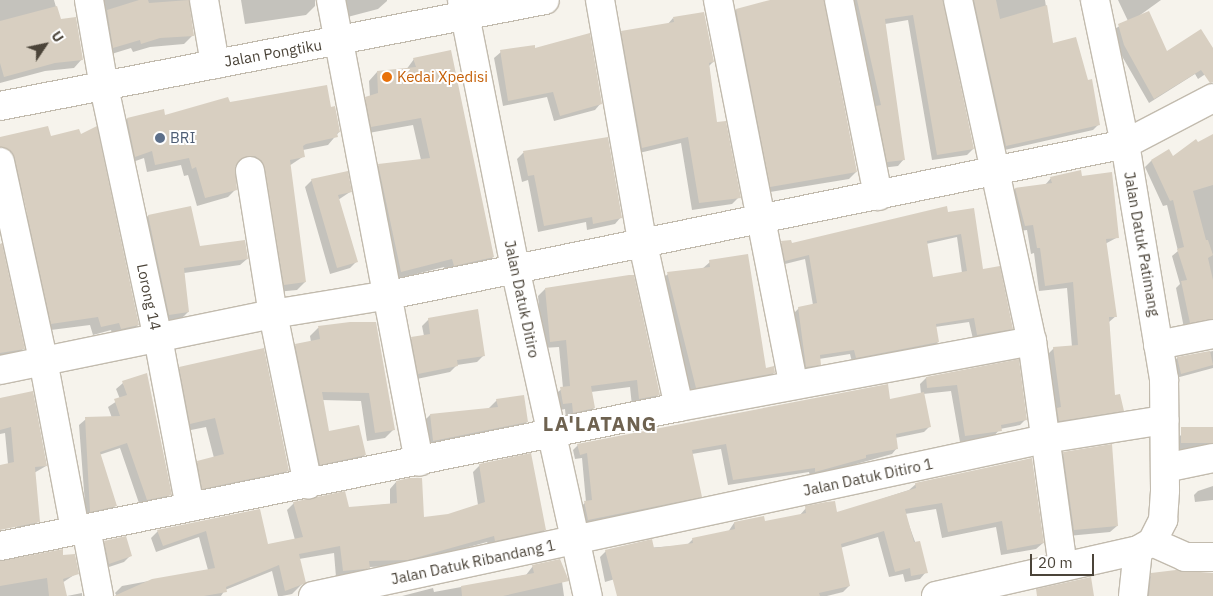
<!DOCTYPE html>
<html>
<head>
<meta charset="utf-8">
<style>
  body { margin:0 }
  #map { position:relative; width:1213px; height:596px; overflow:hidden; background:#f6f3ec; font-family:"IBM Plex Sans",sans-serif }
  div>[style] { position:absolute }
  .shadow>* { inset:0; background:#0003 }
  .building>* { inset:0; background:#d8cfc1; transform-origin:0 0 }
  .roads { filter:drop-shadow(1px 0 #c2bbae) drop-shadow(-1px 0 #c2bbae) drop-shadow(0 1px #c2bbae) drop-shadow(0 -1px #c2bbae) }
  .minor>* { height:28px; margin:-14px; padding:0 14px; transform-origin:14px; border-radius:14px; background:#fff }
  .dots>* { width:14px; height:14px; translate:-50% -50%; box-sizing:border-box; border:2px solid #fff; border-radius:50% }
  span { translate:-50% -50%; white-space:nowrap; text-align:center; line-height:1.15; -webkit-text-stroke:4px #fff; paint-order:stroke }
  .street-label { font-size:15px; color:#4b4439 }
  .food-label { font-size:15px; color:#c56008 }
  .left { translate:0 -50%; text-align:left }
  .service-label { font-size:15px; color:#4e5e75 }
  .district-label { font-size:20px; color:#6e6250; font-weight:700; letter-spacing:1px }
  .north { position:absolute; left:20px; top:20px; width:50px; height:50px; -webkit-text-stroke:4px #fff; paint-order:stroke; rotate:56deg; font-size:14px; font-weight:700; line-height:20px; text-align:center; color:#4b4439 }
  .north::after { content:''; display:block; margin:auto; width:18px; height:22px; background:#4b4439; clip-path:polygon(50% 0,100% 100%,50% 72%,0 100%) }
  .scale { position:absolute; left:1030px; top:554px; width:64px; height:22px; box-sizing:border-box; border:2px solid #4b4439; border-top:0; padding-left:6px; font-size:15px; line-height:18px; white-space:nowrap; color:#4b4439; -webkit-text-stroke:4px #fff; paint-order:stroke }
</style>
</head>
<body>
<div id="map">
  <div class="shadow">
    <i style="clip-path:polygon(0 0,54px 0,60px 21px,82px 59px,74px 68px,45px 71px,0 83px)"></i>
    <i style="clip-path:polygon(90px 0,188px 0,193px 35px,184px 44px,150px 47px,133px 52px,131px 48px,105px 56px)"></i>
    <i style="clip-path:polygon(241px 0,315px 0,315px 6px,306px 15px,245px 24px)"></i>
    <i style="clip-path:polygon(335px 0,387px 0,387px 1px,378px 9px,340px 19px)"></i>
    <i style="clip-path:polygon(782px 0,822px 0,856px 172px,849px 179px,764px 193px,729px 17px,736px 10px)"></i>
    <i style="clip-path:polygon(850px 0,942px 0,973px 149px,967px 155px,932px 160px,908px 20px,885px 24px,904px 159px,898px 166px,881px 168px)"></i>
    <i style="clip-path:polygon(966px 0,1045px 0,1052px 45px,1099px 124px,1093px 130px,1000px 151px)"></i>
    <i style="clip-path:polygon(1118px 0,1161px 0,1136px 18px,1166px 53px,1213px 50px,1213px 69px,1198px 79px,1195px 74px,1149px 103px,1119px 51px,1113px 30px,1128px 21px)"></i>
    <i style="clip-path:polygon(673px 18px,713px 62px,709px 66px,716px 124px,739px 197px,732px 204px,692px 210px,681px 143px,635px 154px,615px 39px,622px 32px,667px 25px)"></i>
    <i style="clip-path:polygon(534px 49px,601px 103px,595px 110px,554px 121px,547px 97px,503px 106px,494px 58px,501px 52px)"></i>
    <i style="clip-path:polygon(414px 59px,493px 257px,485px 265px,446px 273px,444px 267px,393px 280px,371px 173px,379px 165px,421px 160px,413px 125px,363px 134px,358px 106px,370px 97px,369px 81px,377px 72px,406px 70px)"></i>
    <i style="clip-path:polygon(229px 103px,330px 109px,339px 132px,328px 145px,303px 150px,304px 156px,289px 166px,305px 282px,297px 290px,276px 292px,247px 164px,234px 166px,236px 189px,228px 197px,197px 206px,188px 175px,184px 176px,181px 165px,147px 172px,144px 158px,127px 164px,119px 127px,127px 119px,164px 117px)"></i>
    <i style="clip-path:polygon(1213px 136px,1213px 327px,1184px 328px,1176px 288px,1180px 284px,1172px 256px,1178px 251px,1167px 205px,1163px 206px,1145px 167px,1151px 161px,1172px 158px)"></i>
    <i style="clip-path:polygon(50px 137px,138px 325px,130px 333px,113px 337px,111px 330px,93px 335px,90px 325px,43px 331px,20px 226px,44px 191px,14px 196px,0 158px,0 142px)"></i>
    <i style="clip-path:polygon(607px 139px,621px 217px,615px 224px,587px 230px,586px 222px,538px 232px,528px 180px,522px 182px,517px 159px,523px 153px)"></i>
    <i style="clip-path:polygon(1081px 177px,1118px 237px,1105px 244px,1116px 316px,1109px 322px,1113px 396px,1122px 410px,1116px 416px,1053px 426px,1048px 354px,1054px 348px,1072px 347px,1067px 288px,1039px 291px,1034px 253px,1031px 254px,1027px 230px,1019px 231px,1009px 195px,1015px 189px,1045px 185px,1051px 178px)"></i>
    <i style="clip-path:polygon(312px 180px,350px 192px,338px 200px,356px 262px,350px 268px,330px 274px,305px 187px)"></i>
    <i style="clip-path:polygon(190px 207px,199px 247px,247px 259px,240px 265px,184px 273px,188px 312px,181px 319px,163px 321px,141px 223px,148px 216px)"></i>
    <i style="clip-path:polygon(evenodd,973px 210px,982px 270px,1012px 328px,1007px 333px,973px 339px,969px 322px,935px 327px,938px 342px,933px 347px,852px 362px,850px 354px,819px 359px,820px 364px,815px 369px,801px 371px,794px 313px,799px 308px,813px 305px,805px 259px,781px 265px,777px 247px,782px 243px,791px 245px,973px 210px,957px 237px,962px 273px,932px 278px,926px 244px,957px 237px)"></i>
    <i style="clip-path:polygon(0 245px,23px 349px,15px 357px,0 359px)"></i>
    <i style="clip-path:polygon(710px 262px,765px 369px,774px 373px,767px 379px,689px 394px,661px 280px,668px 274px,702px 269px)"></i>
    <i style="clip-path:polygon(545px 289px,659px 394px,652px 402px,632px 406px,630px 387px,591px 392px,594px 408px,586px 415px,566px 419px,565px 409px,556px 411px,554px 395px,563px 388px,559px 347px,543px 348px,538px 296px)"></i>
    <i style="clip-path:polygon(429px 319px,484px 355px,477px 362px,457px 365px,450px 372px,412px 380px,405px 345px,412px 338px,424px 336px,422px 326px)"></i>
    <i style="clip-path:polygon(375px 323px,393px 430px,385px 438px,367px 441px,361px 401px,322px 400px,328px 433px,365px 455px,356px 463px,312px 472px,287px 353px,296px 345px,311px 342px,310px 336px,318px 328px)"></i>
    <i style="clip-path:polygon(1213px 351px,1213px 368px,1176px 378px,1172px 364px,1177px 358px)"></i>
    <i style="clip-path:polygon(1018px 361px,1026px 419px,1020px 425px,1000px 429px,994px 436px,960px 442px,951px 391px,923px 394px,929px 427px,924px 432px,895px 438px,897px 448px,892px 454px,810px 477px,809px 472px,728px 485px,721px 449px,692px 454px,701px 496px,695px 502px,582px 524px,579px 508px,586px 502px,582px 458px,575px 459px,573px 450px,578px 445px,889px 400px,921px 394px,920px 384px,926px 378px)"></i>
    <i style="clip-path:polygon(180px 368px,288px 470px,279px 479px,194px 497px,189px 471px,198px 462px,214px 458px,206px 427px,181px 432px,171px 377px)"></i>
    <i style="clip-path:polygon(123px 383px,170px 494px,164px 501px,140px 506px,120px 448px,99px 455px,115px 506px,109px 512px,86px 517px,79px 425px,86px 419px,112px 418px,108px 407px,120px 399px,116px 389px)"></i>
    <i style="clip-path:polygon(0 399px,46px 466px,34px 473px,38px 521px,32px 528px,17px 531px,16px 511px,0 515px,0 466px,8px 464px,5px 433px,0 434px)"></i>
    <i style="clip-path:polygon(497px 400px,527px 422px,518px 430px,424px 450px,421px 424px,430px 415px,488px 409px)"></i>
    <i style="clip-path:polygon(1213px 428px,1213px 452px,1178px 454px,1176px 440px,1182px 434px)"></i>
    <i style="clip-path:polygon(1064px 453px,1117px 526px,1110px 532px,1068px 536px,1057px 460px)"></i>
    <i style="clip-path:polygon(1031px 459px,1043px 543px,1036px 549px,1001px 555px,996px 527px,942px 538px,936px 509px,905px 514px,926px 572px,920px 579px,905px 582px,903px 574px,889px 577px,878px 537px,840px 548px,849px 586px,843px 592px,827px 596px,619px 596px,615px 579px,605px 582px,600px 557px,606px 551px,687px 545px,693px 539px,728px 532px,734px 523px,764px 522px,800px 515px,806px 508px,836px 514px,909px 490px,916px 484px)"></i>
    <i style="clip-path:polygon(480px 465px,545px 530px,538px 536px,489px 547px,487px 542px,400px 566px,369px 567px,362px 574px,336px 577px,334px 553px,299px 559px,304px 582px,292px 594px,282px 596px,278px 596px,272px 571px,225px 590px,221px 596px,117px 596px,115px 593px,122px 586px,208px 570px,199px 537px,156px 552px,151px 538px,158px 531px,259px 510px,267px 545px,295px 540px,287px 510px,294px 503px,348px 508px,390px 504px,390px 489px,396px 482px,423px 519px,449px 515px,478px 505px,473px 472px)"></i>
    <i style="clip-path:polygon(1213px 486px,1213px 500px,1195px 502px,1194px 495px,1198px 491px)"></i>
    <i style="clip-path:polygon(105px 542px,131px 555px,124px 562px,106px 568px,98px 548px)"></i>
    <i style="clip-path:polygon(62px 556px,77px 573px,62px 583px,66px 596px,0 596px,0 562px)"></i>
    <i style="clip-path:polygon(559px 560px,564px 596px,402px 596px,433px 588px,434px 592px,526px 575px,533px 566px)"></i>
    <i style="clip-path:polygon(1213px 574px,1213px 596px,1142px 596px,1144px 582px,1152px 575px)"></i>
    <i style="clip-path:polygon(82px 593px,82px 596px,67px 596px)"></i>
  </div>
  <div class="building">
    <i style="clip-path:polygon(139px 0,148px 0,149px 3px,189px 0,194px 36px,160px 38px,141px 44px,140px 40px,113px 48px,107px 10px)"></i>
    <i style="clip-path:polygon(770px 0,824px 0,857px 172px,770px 187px,736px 9px)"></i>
    <i style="clip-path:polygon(857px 0,943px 0,974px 149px,937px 155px,913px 15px,885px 19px,905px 160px,887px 162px,876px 106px,881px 105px)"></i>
    <i style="clip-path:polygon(974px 0,996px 0,1000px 19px,1047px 5px,1053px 43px,1076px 37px,1088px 80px,1092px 79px,1100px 125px,1006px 146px)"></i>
    <i style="clip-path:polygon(57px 6px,61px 19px,76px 17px,83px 60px,55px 63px,4px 77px,0 63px,0 21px)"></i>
    <i style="clip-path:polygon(1149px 11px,1167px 51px,1201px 29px,1213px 48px,1213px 82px,1210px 83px,1201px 70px,1154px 99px,1124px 45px,1118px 24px)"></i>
    <i style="clip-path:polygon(704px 12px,714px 62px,709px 63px,717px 122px,726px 121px,741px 198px,699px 203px,688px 137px,642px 148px,621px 31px,674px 22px,673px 17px)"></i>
    <i style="clip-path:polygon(590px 33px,602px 104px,560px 116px,553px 92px,508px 101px,500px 50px,535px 45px,535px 48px)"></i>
    <i style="clip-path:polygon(451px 50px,494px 257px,454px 266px,452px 259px,401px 272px,378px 164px,430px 158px,421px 118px,371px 127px,365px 97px,378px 93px,377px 71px,416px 67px,413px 58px)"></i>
    <i style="clip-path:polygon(327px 85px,331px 107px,335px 106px,340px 132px,337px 133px,338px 137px,306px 144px,303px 146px,305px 157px,290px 160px,306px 282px,284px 285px,262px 161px,255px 156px,241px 159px,235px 166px,237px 190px,205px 198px,196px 167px,192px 169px,189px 158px,155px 165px,152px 151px,135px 157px,127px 118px,164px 109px,165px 115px,228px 97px,230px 102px)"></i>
    <i style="clip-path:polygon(48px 126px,51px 136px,79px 129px,81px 134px,97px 126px,139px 325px,121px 329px,119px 323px,101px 327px,98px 317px,51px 324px,15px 159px,11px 151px,0 147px,0 137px)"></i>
    <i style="clip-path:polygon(1213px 134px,1213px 185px,1193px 191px,1206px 240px,1208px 240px,1213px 255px,1208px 258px,1213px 280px,1213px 319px,1190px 323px,1181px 281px,1187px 280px,1177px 249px,1184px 247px,1173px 200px,1170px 201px,1151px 160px,1169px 149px,1173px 156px,1196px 139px,1198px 142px)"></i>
    <i style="clip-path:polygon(608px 137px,622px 218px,593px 224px,592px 217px,544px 226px,534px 175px,528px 176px,523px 151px)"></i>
    <i style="clip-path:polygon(1081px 170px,1082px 176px,1112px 172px,1119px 238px,1106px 239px,1117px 317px,1109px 317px,1115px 395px,1120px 394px,1124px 411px,1059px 421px,1057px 408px,1061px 407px,1053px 347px,1078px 345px,1073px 282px,1045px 286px,1040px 248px,1037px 248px,1033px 225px,1025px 226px,1015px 188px,1052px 183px,1050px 177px)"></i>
    <i style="clip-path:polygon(348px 171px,352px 192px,338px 195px,358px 262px,337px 268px,311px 179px)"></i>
    <i style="clip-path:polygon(191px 206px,200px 246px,245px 240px,248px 259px,184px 268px,189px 312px,169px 315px,148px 215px)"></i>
    <i style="clip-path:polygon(evenodd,947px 206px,948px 212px,974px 208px,983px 269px,1000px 266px,1013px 329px,977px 335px,974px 318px,936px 324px,939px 342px,856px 358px,854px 350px,820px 355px,821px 365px,806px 367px,798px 307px,817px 303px,809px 255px,785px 261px,781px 241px,791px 240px,792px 243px,947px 206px,961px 234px,967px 271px,933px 277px,927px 241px,961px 234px)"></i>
    <i style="clip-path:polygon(2px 243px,25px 349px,0 353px,0 244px)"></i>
    <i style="clip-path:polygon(748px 254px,766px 368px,774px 366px,775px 373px,696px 388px,667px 272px,710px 267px,709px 260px)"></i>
    <i style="clip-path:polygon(629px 275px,634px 275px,660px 395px,639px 399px,637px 380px,591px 386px,595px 408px,573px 413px,572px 403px,563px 404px,560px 387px,570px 386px,566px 340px,550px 342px,545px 288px)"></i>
    <i style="clip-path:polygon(478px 309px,485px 356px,457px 360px,458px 366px,418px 374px,411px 337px,430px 334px,428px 318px)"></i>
    <i style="clip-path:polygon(350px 322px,376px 322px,395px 430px,375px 433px,369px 393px,322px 392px,329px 431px,359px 425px,366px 455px,320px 465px,295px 344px,320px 339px,318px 326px)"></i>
    <i style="clip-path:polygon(264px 348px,289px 471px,202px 489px,197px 461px,224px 454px,215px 418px,190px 424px,179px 367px)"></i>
    <i style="clip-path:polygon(1210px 351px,1213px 365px,1181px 374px,1177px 357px)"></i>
    <i style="clip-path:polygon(1019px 359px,1027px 420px,1001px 425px,1002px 431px,965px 436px,957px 385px,927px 388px,926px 377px)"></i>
    <i style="clip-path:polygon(147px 373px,172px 495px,147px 500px,127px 443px,100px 452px,117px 506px,90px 512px,85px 417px,120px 416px,114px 399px,127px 395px,122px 381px)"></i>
    <i style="clip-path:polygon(888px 384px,890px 399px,924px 392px,931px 427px,896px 434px,898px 449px,866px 455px,866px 458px,815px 472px,815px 468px,733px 480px,726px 444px,692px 450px,702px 497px,588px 520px,584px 501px,592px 500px,587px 453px,580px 455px,577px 444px)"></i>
    <i style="clip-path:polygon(33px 391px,47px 466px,35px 467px,40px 522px,0 530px,0 465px,14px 462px,11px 427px,0 430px,0 398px)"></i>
    <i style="clip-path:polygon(524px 395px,528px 422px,433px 441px,430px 414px,498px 407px,496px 399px)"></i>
    <i style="left:1213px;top:427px;width:16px;height:32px;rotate:90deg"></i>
    <i style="clip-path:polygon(1112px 444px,1118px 526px,1074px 530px,1063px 452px)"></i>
    <i style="clip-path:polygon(531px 453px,546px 530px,495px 541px,494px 536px,408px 560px,369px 561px,370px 568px,365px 569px,343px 571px,340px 546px,299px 554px,306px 583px,285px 591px,279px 565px,226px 587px,227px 592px,204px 596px,114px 596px,152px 579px,215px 568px,206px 531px,163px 546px,157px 530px,260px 509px,268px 544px,303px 537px,293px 502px,345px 491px,349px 507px,397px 503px,396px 481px,409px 478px,422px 478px,424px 517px,448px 514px,485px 502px,479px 464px)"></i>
    <i style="clip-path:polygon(1032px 458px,1044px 543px,1007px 550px,1002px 521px,948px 532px,942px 503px,905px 509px,914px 542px,920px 541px,928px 573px,911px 576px,910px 568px,895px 572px,884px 531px,841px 544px,850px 586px,819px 593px,820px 596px,617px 596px,605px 550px,652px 539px,654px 548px,693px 543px,692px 538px,735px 529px,734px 522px,764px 516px,765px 521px,806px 513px,805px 506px,826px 502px,835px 501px,837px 512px,916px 488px,915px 483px)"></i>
    <i style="clip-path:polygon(126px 536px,132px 556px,109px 564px,104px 541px)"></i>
    <i style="clip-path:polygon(63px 549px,63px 555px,75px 554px,79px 574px,63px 579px,67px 596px,49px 596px,47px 578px,0 586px,0 561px)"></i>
    <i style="clip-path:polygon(560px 559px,569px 581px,503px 596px,462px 596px,461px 586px,534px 573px,532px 565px)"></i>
    <i style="clip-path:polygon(1176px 570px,1213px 573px,1213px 596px,1149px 596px,1151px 573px)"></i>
    <i style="clip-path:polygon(1091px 577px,1094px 596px,1037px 596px,1036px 589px)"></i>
  </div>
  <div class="roads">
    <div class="minor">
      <i style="left:89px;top:0;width:88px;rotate:80.2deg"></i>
      <i style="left:104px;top:87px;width:257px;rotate:77.9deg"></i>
      <i style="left:158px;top:338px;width:172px;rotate:79.3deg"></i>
      <i style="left:204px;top:0;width:65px;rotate:80.2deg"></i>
      <i style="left:331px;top:0;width:470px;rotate:79.2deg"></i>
      <i style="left:462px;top:0;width:273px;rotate:78.8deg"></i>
      <i style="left:515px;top:268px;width:336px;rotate:77.5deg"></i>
      <i style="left:600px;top:0;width:244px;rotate:80.1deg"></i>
      <i style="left:642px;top:240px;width:171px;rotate:77.5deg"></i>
      <i style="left:718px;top:0;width:391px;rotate:78.9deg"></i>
      <i style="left:839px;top:0;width:200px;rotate:78.7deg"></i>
      <i style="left:958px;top:0;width:349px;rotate:77.8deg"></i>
      <i style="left:0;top:106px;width:555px;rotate:-11.01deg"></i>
      <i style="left:0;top:162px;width:203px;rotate:77.7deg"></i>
      <i style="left:43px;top:360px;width:172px;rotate:79.3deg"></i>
      <i style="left:250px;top:171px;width:145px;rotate:80.9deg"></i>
      <i style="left:273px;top:314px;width:174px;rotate:78.4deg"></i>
      <i style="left:1158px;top:345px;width:56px;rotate:-11.3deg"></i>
      <i style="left:0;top:370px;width:279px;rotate:-11.6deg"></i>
      <i style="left:273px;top:314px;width:118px;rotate:-9.3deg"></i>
      <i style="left:389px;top:295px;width:751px;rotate:-11.59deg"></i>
      <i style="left:1125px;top:144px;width:99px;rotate:-27.6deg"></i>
      <i style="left:1165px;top:468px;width:49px;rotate:-11.8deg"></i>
      <i style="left:86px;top:528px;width:69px;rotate:79.2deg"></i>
      <i style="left:1152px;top:542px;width:36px;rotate:24deg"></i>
      <i style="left:1185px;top:557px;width:28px"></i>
      <i style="left:0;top:546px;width:693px;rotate:-11.57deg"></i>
      <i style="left:679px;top:407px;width:359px;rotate:-10.6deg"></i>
      <i style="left:1032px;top:341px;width:227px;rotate:82.2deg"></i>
      <i style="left:313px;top:596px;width:749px;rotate:-12.11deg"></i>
      <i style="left:1045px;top:439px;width:121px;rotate:-9.1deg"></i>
      <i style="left:936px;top:596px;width:207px;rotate:-12.8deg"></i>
      <i style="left:1138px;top:550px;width:16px;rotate:-30deg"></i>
      <i style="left:1152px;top:542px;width:25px;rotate:-63deg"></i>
      <i style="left:1163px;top:520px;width:30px;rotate:-86deg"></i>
      <i style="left:1165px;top:490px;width:111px;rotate:-90.5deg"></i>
      <i style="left:1164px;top:379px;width:238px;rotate:-99.4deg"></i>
      <i style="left:1125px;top:144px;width:147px;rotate:-101.8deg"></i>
      <i style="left:1133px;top:596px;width:46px;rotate:-83.8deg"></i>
    </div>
  </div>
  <div class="dots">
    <i style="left:387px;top:77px;background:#e8710a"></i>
    <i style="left:160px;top:138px;background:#5c6f8a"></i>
  </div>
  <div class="street-label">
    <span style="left:273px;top:53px;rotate:-10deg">Jalan Pongtiku</span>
    <span style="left:1142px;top:244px;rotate:80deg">Jalan Datuk Patimang</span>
    <span style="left:149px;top:297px;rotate:78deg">Lorong 14</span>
    <span style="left:522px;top:299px;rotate:78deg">Jalan Datuk Ditiro</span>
    <span style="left:868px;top:477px;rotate:-12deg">Jalan Datuk Ditiro 1</span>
    <span style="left:473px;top:562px;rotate:-12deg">Jalan Datuk Ribandang 1</span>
  </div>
  <div class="food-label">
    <span class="left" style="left:397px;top:77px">Kedai Xpedisi</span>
  </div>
  <div class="service-label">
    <span class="left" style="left:170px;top:138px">BRI</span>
  </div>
  <div class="district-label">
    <span style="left:600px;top:423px">LA'LATANG</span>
  </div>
  <div class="north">U</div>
  <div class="scale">20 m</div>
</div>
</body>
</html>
